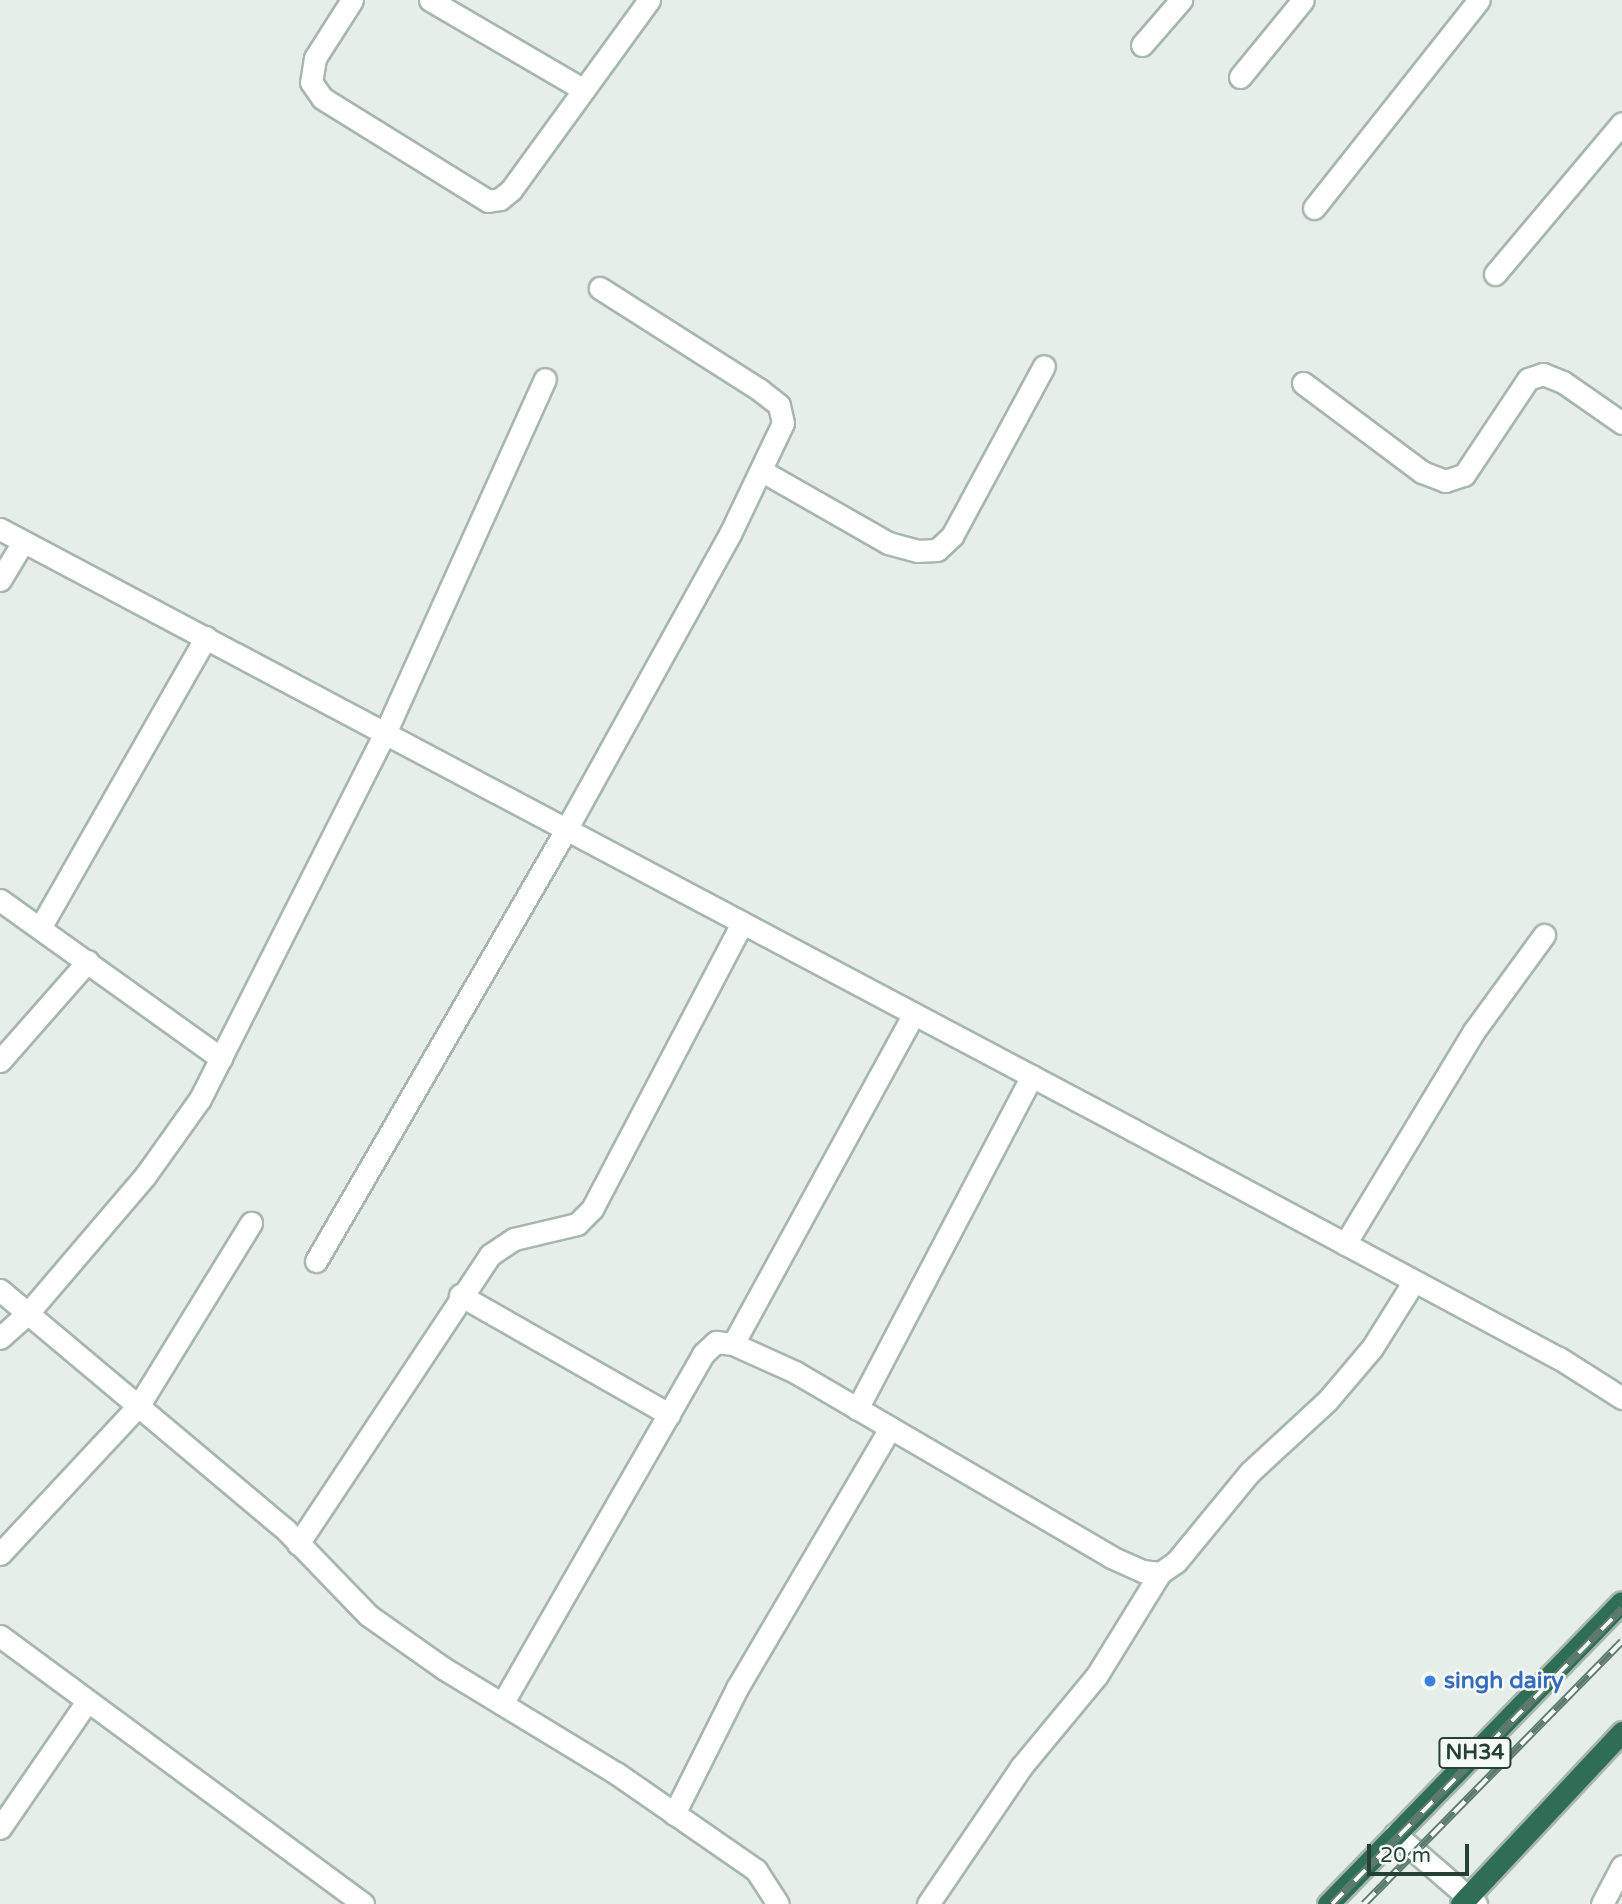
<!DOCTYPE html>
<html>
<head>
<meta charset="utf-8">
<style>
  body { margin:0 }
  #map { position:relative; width:1622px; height:1904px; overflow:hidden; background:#e5eee8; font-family:"Varela Round",sans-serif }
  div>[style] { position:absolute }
  .roads { filter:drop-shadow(2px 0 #a7b7ae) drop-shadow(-2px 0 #a7b7ae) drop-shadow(0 2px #a7b7ae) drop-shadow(0 -2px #a7b7ae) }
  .minor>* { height:21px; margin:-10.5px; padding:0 10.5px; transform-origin:10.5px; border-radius:10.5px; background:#fff }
  .highway>* { height:21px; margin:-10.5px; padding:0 10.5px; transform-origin:10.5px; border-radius:10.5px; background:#2f6e54 }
  .rail>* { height:8px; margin-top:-4px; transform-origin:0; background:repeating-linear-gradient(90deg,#f6faf7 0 16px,#5e7c6e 0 32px); box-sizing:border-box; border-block:2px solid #5e7c6e }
  .dots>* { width:19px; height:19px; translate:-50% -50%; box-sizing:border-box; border:4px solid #f6faf7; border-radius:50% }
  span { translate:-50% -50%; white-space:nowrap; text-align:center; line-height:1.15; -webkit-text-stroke:5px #f6faf7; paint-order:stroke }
  .shield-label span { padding:2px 5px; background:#f6faf7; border:2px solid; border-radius:5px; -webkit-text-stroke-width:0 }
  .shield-label { font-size:21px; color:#244133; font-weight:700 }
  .shop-label { font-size:23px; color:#366cbe; font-weight:700 }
  .left { translate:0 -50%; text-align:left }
  .scale { position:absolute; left:1367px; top:1844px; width:102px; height:32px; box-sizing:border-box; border:4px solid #244133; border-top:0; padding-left:9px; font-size:21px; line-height:24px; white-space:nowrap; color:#244133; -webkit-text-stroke:5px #f6faf7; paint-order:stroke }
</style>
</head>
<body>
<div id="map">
  <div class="roads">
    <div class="minor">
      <i style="left:352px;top:0;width:69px;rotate:122.5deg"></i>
      <i style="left:315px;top:58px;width:24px;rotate:99deg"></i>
      <i style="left:311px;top:82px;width:19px;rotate:55deg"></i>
      <i style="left:322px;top:98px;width:195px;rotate:31.8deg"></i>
      <i style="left:488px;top:201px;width:12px;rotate:-9deg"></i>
      <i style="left:500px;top:199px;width:14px;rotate:-39deg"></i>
      <i style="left:511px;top:190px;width:235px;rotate:-54deg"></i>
      <i style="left:430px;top:0;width:178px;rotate:30.3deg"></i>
      <i style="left:1142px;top:45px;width:60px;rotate:-49.1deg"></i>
      <i style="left:1240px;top:77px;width:99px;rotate:-50.7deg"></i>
      <i style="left:1314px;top:208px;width:265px;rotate:-51.6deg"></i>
      <i style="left:1495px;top:274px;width:197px;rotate:-49.9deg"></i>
      <i style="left:1303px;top:383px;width:149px;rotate:36.8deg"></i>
      <i style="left:1422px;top:472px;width:25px;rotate:21deg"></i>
      <i style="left:1445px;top:481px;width:20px;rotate:-18deg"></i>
      <i style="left:1464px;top:475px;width:115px;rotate:-56.3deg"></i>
      <i style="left:1528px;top:379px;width:16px;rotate:-18deg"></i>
      <i style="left:1543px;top:374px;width:22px;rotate:22deg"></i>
      <i style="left:1563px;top:382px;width:72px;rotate:34.8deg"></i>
      <i style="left:762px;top:471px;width:145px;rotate:29.7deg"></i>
      <i style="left:888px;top:543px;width:30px;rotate:15deg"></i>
      <i style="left:917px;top:551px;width:20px;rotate:-3deg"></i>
      <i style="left:937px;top:550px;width:21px;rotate:-43deg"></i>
      <i style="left:952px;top:536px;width:193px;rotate:-61.6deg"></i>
      <i style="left:0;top:529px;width:1283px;rotate:27.94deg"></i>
      <i style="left:1133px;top:1130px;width:483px;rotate:28.2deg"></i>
      <i style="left:1559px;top:1358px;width:75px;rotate:32.4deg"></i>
      <i style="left:0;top:580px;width:44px;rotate:-58.8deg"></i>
      <i style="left:0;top:900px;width:272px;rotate:35.6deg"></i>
      <i style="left:40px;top:928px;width:335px;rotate:-60.3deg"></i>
      <i style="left:0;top:1061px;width:133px;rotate:-48.7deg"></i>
      <i style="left:1345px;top:1244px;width:249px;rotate:-58.8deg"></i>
      <i style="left:1474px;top:1031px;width:119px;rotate:-53.9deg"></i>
      <i style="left:316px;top:1261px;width:500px;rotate:-59.9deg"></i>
      <i style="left:567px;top:828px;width:336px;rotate:-61deg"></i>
      <i style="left:730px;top:534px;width:123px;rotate:-64.5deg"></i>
      <i style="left:783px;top:423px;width:18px;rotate:-103deg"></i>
      <i style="left:779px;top:405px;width:24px;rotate:-142deg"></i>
      <i style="left:760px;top:390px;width:190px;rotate:-147.5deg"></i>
      <i style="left:0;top:1290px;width:373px;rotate:40deg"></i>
      <i style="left:286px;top:1530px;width:118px;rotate:46deg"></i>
      <i style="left:368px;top:1615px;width:92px;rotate:35.2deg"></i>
      <i style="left:443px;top:1668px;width:202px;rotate:31.3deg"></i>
      <i style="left:616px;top:1773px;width:170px;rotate:34.7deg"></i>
      <i style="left:756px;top:1870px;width:40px;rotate:57.1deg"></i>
      <i style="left:460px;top:1295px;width:241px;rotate:29.7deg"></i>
      <i style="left:0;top:1338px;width:38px;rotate:-42deg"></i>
      <i style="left:28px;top:1313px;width:180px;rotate:-49.5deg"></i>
      <i style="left:145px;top:1176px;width:95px;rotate:-54.5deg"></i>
      <i style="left:200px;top:1099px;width:412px;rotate:-63.2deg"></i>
      <i style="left:386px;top:731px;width:386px;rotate:-65.7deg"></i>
      <i style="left:733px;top:1344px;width:376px;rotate:-61.3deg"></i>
      <i style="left:857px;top:1409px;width:376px;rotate:-62.3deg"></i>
      <i style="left:298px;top:1544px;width:347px;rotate:-56.4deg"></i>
      <i style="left:490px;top:1255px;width:29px;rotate:-34deg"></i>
      <i style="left:514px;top:1239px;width:65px;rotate:-13.4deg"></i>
      <i style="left:577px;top:1224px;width:21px;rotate:-45deg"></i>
      <i style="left:592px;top:1209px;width:323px;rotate:-62.3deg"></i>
      <i style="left:0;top:1554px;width:204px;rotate:-47deg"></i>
      <i style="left:139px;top:1405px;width:214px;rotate:-58.4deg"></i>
      <i style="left:0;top:1636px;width:451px;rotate:36.4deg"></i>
      <i style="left:502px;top:1704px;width:404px;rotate:-60.1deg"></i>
      <i style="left:703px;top:1354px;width:18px;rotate:-43deg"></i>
      <i style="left:716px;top:1342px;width:17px;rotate:7deg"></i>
      <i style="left:733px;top:1344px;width:68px;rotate:24.3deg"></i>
      <i style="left:795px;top:1372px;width:366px;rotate:30.3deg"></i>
      <i style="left:1111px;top:1557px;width:34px;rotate:24deg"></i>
      <i style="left:1142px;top:1571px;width:18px;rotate:6deg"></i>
      <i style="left:1160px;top:1573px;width:19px;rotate:-35deg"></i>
      <i style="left:1176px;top:1562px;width:117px;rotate:-50.6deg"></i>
      <i style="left:1250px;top:1472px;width:105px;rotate:-42.7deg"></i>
      <i style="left:1327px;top:1401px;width:70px;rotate:-49.7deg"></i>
      <i style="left:1372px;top:1348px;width:79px;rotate:-57.9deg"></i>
      <i style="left:674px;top:1814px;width:141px;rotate:-63.4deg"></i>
      <i style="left:737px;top:1688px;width:302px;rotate:-59.5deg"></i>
      <i style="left:0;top:1828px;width:152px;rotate:-55.5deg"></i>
      <i style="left:1395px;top:1834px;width:107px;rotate:40.8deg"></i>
      <i style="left:928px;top:1904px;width:166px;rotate:-55.8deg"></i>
      <i style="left:1021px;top:1767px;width:119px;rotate:-50.4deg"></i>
      <i style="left:1097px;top:1675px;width:120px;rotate:-58.3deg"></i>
      <i style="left:1602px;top:1904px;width:43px;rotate:-62.2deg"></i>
    </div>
    <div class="highway">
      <i style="left:1328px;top:1904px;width:421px;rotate:-45.8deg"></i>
      <i style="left:1461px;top:1904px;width:236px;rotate:-46.9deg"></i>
    </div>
  </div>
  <div class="rail">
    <i style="left:1332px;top:1904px;width:414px;rotate:-45.5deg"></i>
    <i style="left:1364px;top:1904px;width:368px;rotate:-45.5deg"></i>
  </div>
  <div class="dots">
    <i style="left:1430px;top:1681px;background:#3f7fe0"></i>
  </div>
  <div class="shield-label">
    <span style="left:1475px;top:1753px">NH34</span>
  </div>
  <div class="shop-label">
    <span class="left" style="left:1444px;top:1681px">singh dairy</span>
  </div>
  <div class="scale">20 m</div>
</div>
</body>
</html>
